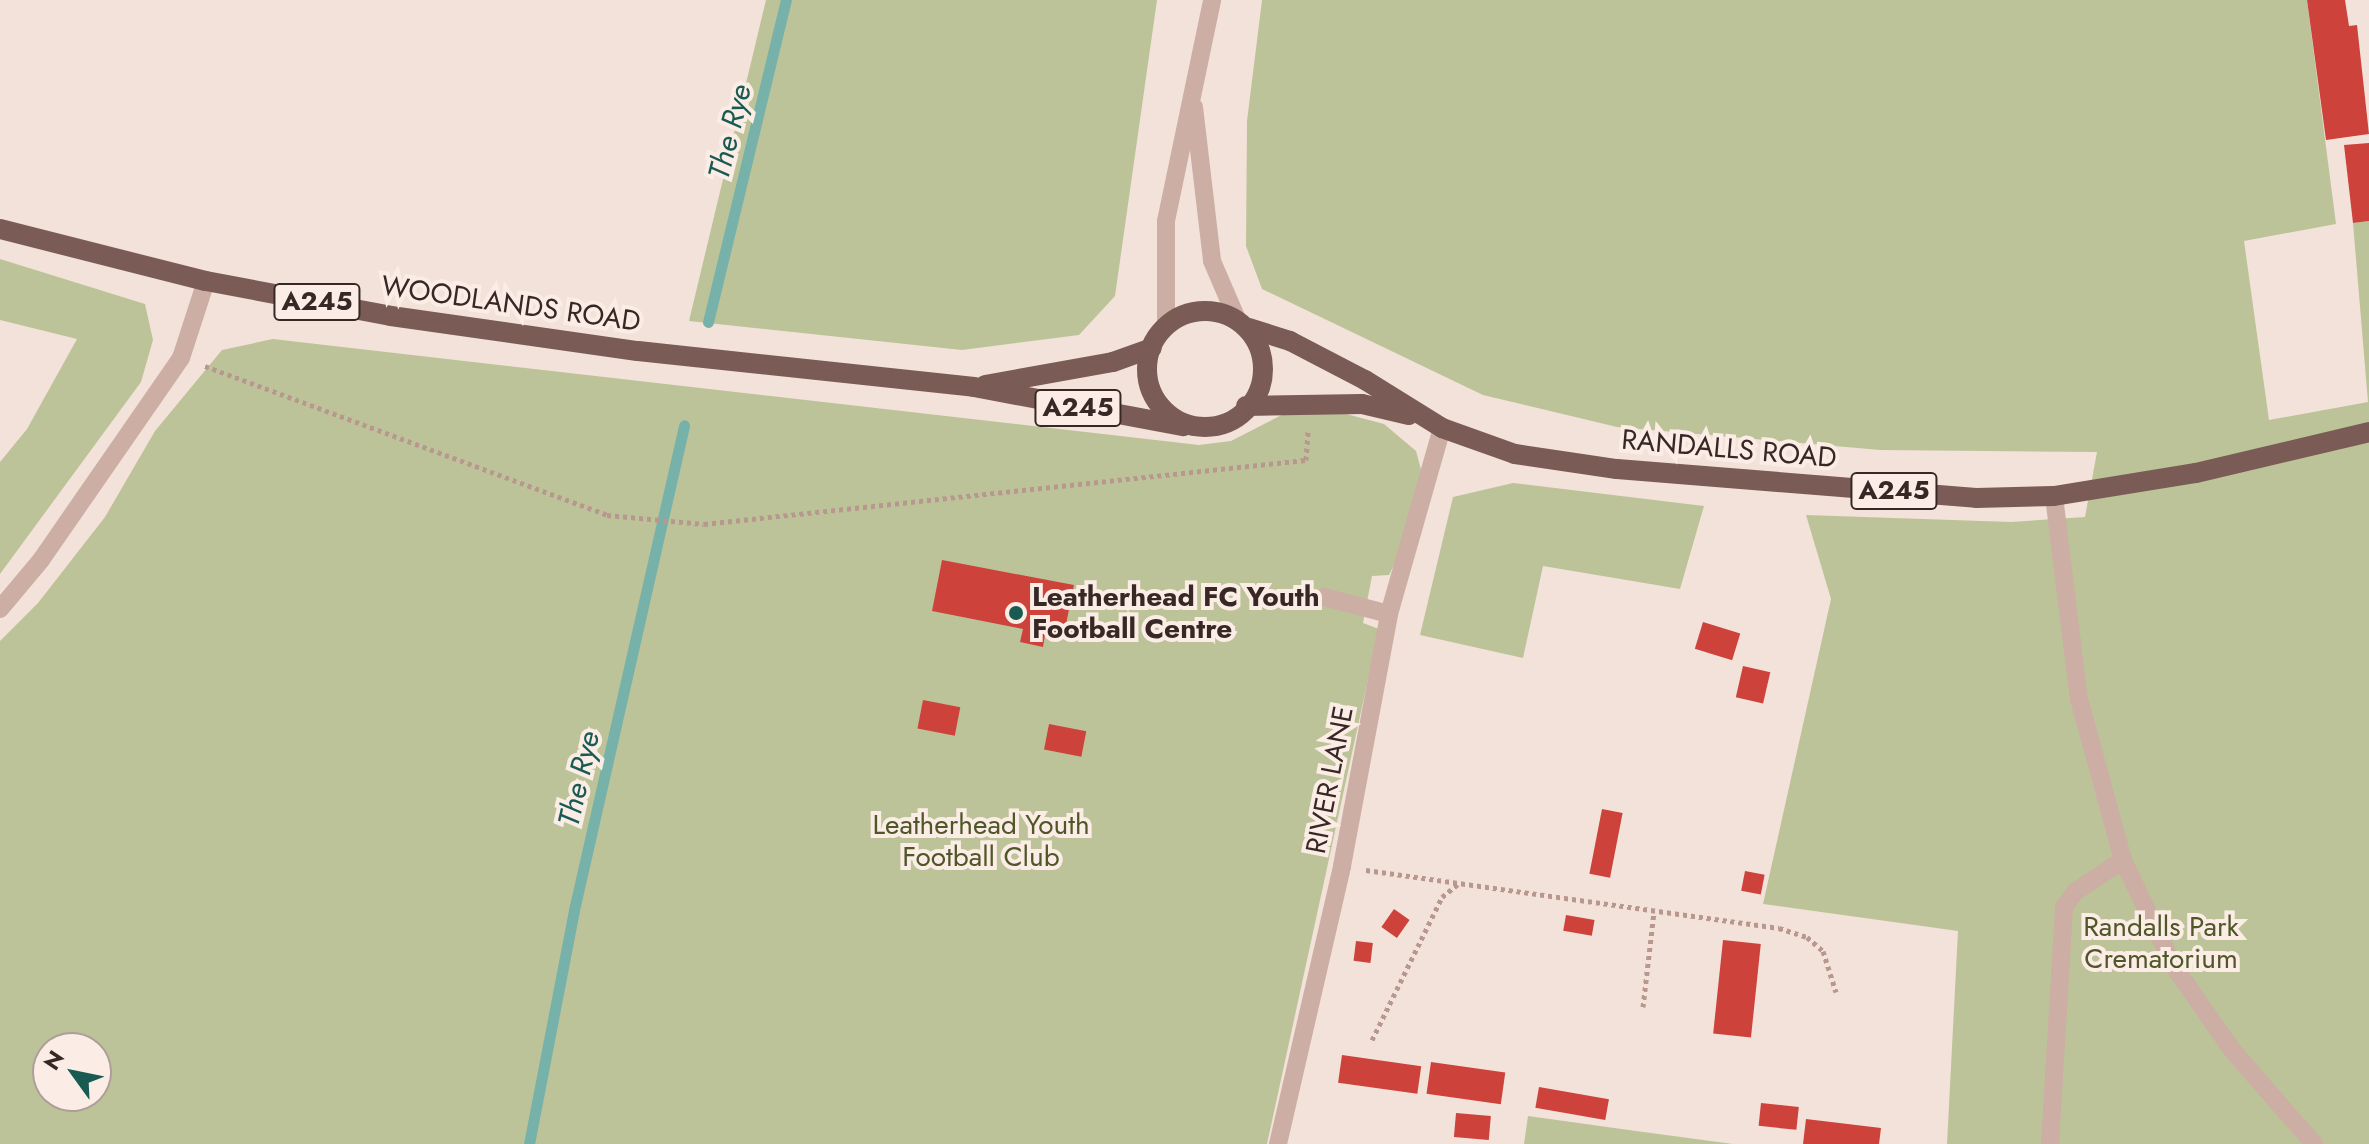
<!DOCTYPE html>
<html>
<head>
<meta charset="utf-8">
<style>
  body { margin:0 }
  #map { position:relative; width:2369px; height:1144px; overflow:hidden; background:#f3e2d9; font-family:Jost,sans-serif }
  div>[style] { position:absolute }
  .green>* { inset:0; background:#bdc398 }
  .stream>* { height:11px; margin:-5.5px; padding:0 5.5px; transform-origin:5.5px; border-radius:5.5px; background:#76b2a9 }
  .building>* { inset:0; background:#ce423c; transform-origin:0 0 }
  .path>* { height:5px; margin-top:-2.5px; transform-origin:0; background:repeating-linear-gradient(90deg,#b8988e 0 4px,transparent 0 8px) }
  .lane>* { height:18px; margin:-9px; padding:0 9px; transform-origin:9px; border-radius:9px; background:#ccaea4 }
  .primary>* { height:20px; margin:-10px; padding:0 10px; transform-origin:10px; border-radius:10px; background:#7a5b56 }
  .primary>.ring { margin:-10px; padding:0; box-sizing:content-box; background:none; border:20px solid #7a5b56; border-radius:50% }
  .dots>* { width:22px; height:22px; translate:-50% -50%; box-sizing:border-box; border:4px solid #fbede6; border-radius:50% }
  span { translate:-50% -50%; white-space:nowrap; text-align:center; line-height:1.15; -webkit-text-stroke:8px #fbede6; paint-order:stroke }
  .shield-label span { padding:2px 6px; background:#fbede6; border:2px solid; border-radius:6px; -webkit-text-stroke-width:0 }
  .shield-label { font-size:26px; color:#372826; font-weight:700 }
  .street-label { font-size:28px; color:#372826 }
  .poi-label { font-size:28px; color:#372826; font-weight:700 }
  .left { translate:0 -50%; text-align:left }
  .park-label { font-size:28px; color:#4f5728 }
  .water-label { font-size:30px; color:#195b52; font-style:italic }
  .north { position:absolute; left:32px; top:1032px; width:80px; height:80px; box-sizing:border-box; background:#fbede6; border:2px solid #ad9e99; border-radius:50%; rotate:303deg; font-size:22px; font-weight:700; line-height:32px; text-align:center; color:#372826 }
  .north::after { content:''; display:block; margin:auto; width:28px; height:36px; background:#195b52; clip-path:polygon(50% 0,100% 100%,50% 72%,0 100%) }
</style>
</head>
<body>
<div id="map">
  <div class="green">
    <i style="clip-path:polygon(766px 0,1157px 0,1115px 296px,1079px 335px,962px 350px,689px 321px)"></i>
    <i style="clip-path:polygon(1262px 0,2307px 0,2336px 224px,2244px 241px,2269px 420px,2368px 402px,2353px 223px,2369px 221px,2369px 1144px,1947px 1144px,1958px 931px,1763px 904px,1831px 599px,1806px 515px,2011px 522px,2085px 517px,2097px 452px,1880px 450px,1617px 427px,1483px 395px,1262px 289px,1246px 246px,1247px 121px)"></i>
    <i style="clip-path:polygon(0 259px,145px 304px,153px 340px,141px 382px,0 574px,0 462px,27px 429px,77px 339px,0 320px)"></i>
    <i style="clip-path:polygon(evenodd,273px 339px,1199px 445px,1231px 441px,1297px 407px,1331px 410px,1384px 424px,1416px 451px,1422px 473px,1401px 551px,1389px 575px,1372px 576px,1363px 623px,1379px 629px,1267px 1144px,0 1144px,0 641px,38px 603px,105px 517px,155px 431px,222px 350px,273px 339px,48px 1048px,96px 1048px,96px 1096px,48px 1096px,48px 1048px)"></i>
    <i style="clip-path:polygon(1513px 483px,1704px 506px,1680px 589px,1543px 566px,1523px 658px,1420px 635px,1453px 497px)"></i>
    <i style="clip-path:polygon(1528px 1116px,1636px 1131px,1733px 1144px,1524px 1144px)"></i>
  </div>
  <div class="stream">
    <i style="left:708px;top:322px;width:331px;rotate:-76.4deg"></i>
    <i style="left:529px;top:1144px;width:238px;rotate:-79.1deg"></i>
    <i style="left:574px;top:910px;width:497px;rotate:-77.2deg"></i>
  </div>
  <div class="building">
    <i style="clip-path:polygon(2307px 0,2345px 0,2349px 26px,2357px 25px,2369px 134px,2326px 140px)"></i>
    <i style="clip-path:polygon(2369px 143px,2369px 221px,2353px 223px,2344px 145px)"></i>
    <i style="clip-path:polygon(942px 560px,1074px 585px,1063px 639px,1045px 635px,1043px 647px,1020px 642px,1023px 629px,932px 611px)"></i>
    <i style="left:1703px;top:622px;width:39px;height:28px;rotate:17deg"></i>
    <i style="left:1743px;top:666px;width:28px;height:32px;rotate:13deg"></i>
    <i style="left:923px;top:700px;width:38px;height:29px;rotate:11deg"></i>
    <i style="left:1049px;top:724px;width:38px;height:26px;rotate:11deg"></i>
    <i style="left:1602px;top:809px;width:21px;height:66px;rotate:11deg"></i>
    <i style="left:1745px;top:871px;width:20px;height:20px;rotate:11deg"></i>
    <i style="left:1394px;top:909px;width:19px;height:22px;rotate:35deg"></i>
    <i style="left:1566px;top:915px;width:29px;height:16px;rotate:10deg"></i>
    <i style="left:1723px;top:940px;width:38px;height:94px;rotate:6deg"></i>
    <i style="left:1356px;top:941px;width:17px;height:20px;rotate:7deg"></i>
    <i style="left:1342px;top:1055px;width:80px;height:28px;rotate:8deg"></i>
    <i style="left:1431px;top:1062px;width:75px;height:32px;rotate:8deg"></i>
    <i style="left:1539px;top:1087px;width:71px;height:21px;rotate:10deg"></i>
    <i style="left:1761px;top:1103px;width:38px;height:23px;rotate:6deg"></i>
    <i style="left:1456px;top:1113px;width:35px;height:24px;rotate:5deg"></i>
    <i style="clip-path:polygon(1806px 1119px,1881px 1128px,1879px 1144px,1803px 1144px)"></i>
  </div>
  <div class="path">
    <i style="left:205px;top:366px;width:429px;rotate:20.3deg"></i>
    <i style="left:607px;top:515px;width:97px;rotate:5.3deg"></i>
    <i style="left:704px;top:524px;width:605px;rotate:-6.07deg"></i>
    <i style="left:1306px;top:460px;width:31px;rotate:-86deg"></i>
    <i style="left:1366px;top:870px;width:417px;rotate:8deg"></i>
    <i style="left:1779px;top:928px;width:29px;rotate:18deg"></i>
    <i style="left:1807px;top:937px;width:21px;rotate:41deg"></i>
    <i style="left:1823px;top:951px;width:43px;rotate:72.4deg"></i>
    <i style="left:1643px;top:1007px;width:96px;rotate:-83.4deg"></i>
    <i style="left:1372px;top:1040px;width:159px;rotate:-63.9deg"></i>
    <i style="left:1442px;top:897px;width:21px;rotate:-39deg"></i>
  </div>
  <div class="lane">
    <i style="left:1194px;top:107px;width:155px;rotate:83.3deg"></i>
    <i style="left:1212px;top:261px;width:63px;rotate:66.7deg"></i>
    <i style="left:1166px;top:326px;width:105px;rotate:-90deg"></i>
    <i style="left:1166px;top:221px;width:226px;rotate:-78.2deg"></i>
    <i style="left:2054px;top:496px;width:205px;rotate:83deg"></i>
    <i style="left:2079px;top:699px;width:167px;rotate:74.7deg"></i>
    <i style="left:2123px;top:860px;width:116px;rotate:64.5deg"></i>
    <i style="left:2173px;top:965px;width:103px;rotate:55.2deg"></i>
    <i style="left:2232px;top:1050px;width:125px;rotate:48.9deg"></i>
    <i style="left:1324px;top:597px;width:67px;rotate:14.7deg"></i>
    <i style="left:0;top:609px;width:64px;rotate:-50.1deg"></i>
    <i style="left:41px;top:560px;width:246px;rotate:-55.3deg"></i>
    <i style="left:181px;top:358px;width:81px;rotate:-72deg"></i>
    <i style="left:1278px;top:1144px;width:285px;rotate:-77deg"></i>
    <i style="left:1342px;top:866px;width:256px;rotate:-79.4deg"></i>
    <i style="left:1389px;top:614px;width:193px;rotate:-74.1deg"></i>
    <i style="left:2050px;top:1144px;width:237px;rotate:-86.6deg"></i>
    <i style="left:2064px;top:907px;width:19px;rotate:-54deg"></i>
    <i style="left:2075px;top:892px;width:58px;rotate:-33.7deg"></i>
  </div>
  <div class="primary">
    <i style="left:0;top:229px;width:212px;rotate:14.2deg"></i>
    <i style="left:206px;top:281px;width:188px;rotate:10.7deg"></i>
    <i style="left:391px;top:316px;width:249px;rotate:8.1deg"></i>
    <i style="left:638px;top:351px;width:338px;rotate:6.1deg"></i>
    <i style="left:974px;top:387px;width:213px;rotate:10.6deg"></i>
    <i class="ring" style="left:1147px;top:311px;width:96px;height:96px"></i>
    <i style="left:1249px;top:328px;width:43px;rotate:17.6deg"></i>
    <i style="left:1290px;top:341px;width:85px;rotate:27.5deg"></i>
    <i style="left:1365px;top:380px;width:91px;rotate:31.9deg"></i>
    <i style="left:1442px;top:428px;width:77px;rotate:19.6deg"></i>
    <i style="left:1515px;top:454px;width:103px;rotate:8.4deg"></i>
    <i style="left:1617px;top:469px;width:360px;rotate:4.6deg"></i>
    <i style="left:1976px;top:498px;width:78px;rotate:-1.5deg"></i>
    <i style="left:2054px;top:496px;width:144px;rotate:-9.2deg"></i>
    <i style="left:2196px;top:473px;width:178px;rotate:-13.3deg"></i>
    <i style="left:985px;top:385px;width:130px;rotate:-10.2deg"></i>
    <i style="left:1113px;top:362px;width:41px;rotate:-19.7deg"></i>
    <i style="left:1246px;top:406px;width:116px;rotate:-1deg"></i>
    <i style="left:1362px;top:404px;width:48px;rotate:13.2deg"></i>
  </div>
  <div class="dots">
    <i style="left:1016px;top:613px;background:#195b52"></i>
  </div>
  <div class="shield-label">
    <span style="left:317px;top:302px">A245</span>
    <span style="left:1078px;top:408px">A245</span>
    <span style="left:1894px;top:491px">A245</span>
  </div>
  <div class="street-label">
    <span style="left:511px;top:304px;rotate:8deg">WOODLANDS ROAD</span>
    <span style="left:1729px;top:449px;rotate:5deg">RANDALLS ROAD</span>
    <span style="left:1330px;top:780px;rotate:-79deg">RIVER LANE</span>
  </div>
  <div class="poi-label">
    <span class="left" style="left:1032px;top:613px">Leatherhead FC Youth<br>Football Centre</span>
  </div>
  <div class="park-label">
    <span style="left:981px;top:841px">Leatherhead Youth<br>Football Club</span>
    <span style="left:2161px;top:943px">Randalls Park<br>Crematorium</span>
  </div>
  <div class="water-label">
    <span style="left:730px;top:132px;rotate:-76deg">The Rye</span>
    <span style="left:579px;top:779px;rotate:-77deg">The Rye</span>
  </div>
  <div class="north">N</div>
</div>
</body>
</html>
